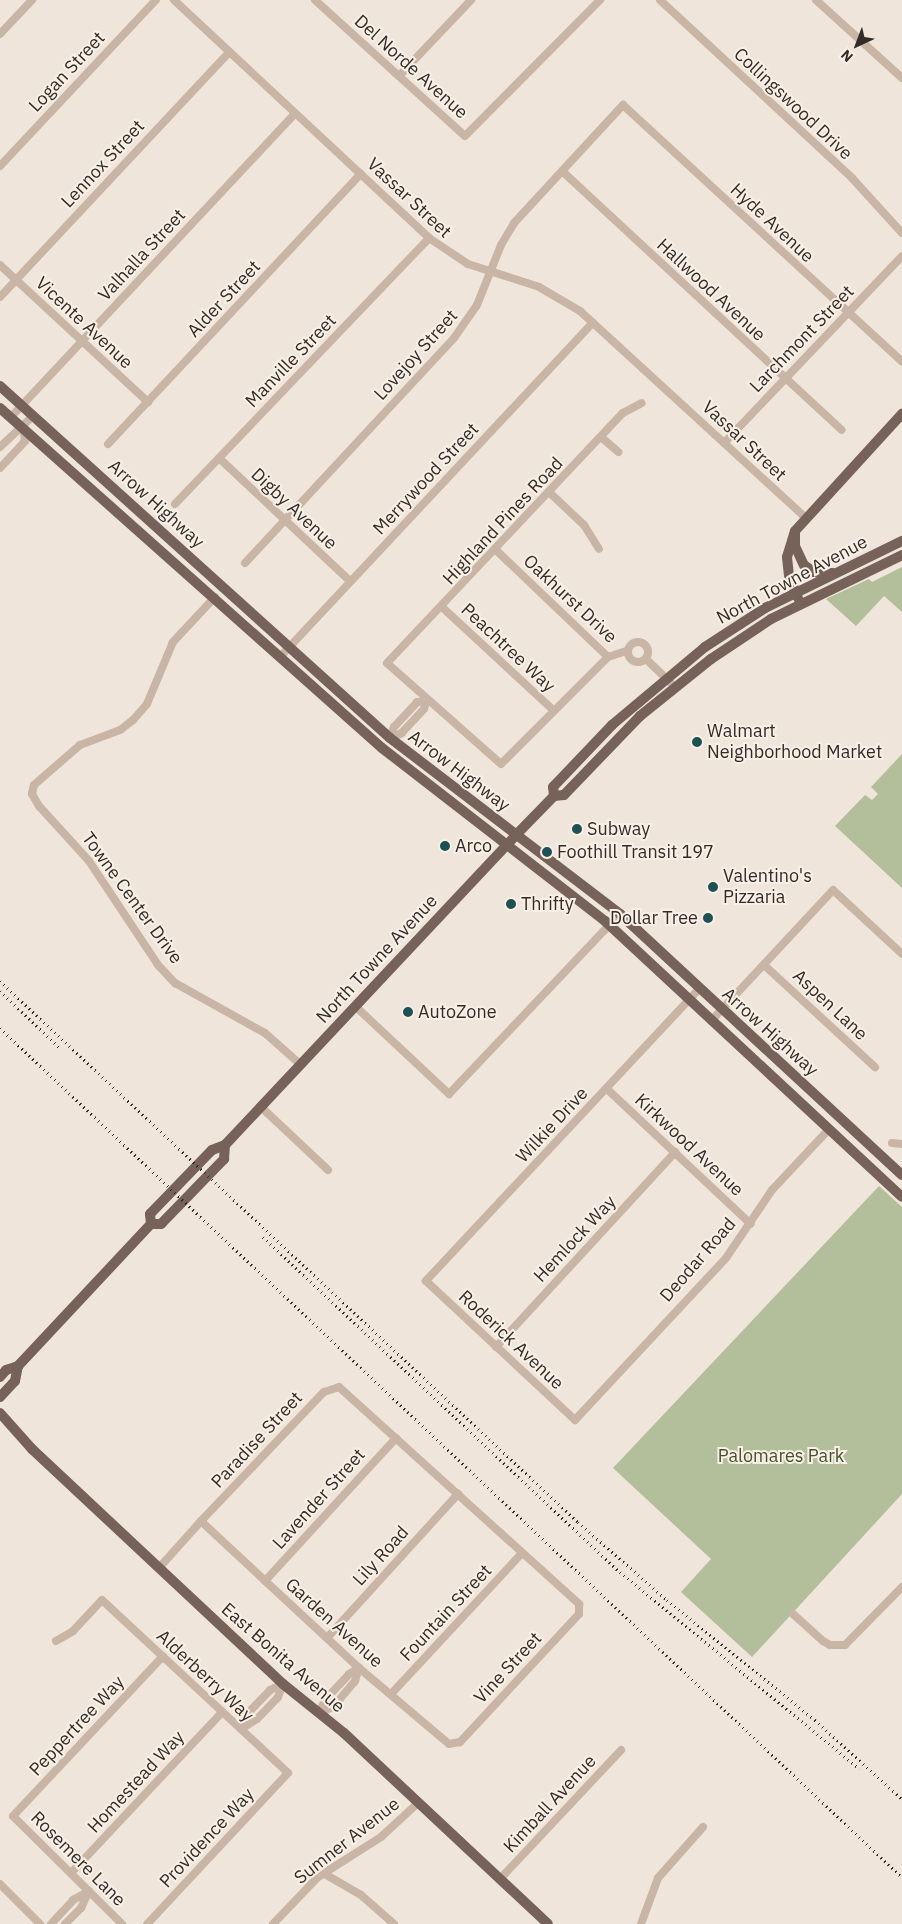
<!DOCTYPE html>
<html>
<head>
<meta charset="utf-8">
<style>
  body { margin:0 }
  #map { position:relative; width:902px; height:1924px; overflow:hidden; background:#f0e5da; font-family:"IBM Plex Sans",sans-serif }
  div>[style] { position:absolute }
  .green>* { inset:0; background:#b3bf9a }
  .minor>* { height:8px; margin:-4px; padding:0 4px; transform-origin:4px; border-radius:4px; background:#c8b5a6 }
  .minor>.ring { margin:-4px; padding:0; box-sizing:content-box; background:none; border:8px solid #c8b5a6; border-radius:50% }
  .major>* { height:10px; margin:-5px; padding:0 5px; transform-origin:5px; border-radius:5px; background:#766258 }
  .rail>* { height:2.5px; margin-top:-1.25px; transform-origin:0; background:repeating-linear-gradient(90deg,#342b27 0 1px,transparent 0 5px) }
  .dots>* { width:14px; height:14px; translate:-50% -50%; box-sizing:border-box; border:2px solid #f8f0e6; border-radius:50% }
  span { translate:-50% -50%; white-space:nowrap; text-align:center; line-height:1.15; -webkit-text-stroke:4px #f8f0e6; paint-order:stroke }
  .street-label { font-size:18px; color:#342b27 }
  .poi-label { font-size:18px; color:#342b27 }
  .left { translate:0 -50%; text-align:left }
  .right { translate:-100% -50%; text-align:right }
  .park-label { font-size:18px; color:#44522b }
  .north { position:absolute; left:832px; top:20px; width:50px; height:50px; -webkit-text-stroke:4px #f8f0e6; paint-order:stroke; rotate:223deg; font-size:14px; font-weight:700; line-height:20px; text-align:center; color:#342b27 }
  .north::after { content:''; display:block; margin:auto; width:18px; height:22px; background:#342b27; clip-path:polygon(50% 0,100% 100%,50% 72%,0 100%) }
</style>
</head>
<body>
<div id="map">
  <div class="green">
    <i style="clip-path:polygon(902px 567px,902px 612px,884px 596px,856px 626px,826px 599px,869px 579px,872px 582px)"></i>
    <i style="clip-path:polygon(902px 754px,902px 888px,835px 826px,865px 795px,872px 800px,878px 794px,871px 787px)"></i>
    <i style="clip-path:polygon(879px 1186px,902px 1207px,902px 1494px,752px 1657px,681px 1592px,711px 1559px,613px 1468px)"></i>
  </div>
  <div class="minor">
    <i style="left:174px;top:0;width:349px;rotate:43deg"></i>
    <i style="left:429px;top:238px;width:47px;rotate:33.7deg"></i>
    <i style="left:468px;top:264px;width:75px;rotate:17.9deg"></i>
    <i style="left:539px;top:287px;width:48px;rotate:30.3deg"></i>
    <i style="left:580px;top:311px;width:306px;rotate:42.5deg"></i>
    <i style="left:315px;top:0;width:202px;rotate:42.2deg"></i>
    <i style="left:465px;top:136px;width:192px;rotate:-45.2deg"></i>
    <i style="left:660px;top:0;width:262px;rotate:42.8deg"></i>
    <i style="left:852px;top:178px;width:74px;rotate:47.7deg"></i>
    <i style="left:816px;top:0;width:116px;rotate:42.2deg"></i>
    <i style="left:0;top:34px;width:47px;rotate:-46.7deg"></i>
    <i style="left:399px;top:76px;width:105px;rotate:-46.5deg"></i>
    <i style="left:0;top:166px;width:228px;rotate:-46.8deg"></i>
    <i style="left:562px;top:171px;width:381px;rotate:42.8deg"></i>
    <i style="left:0;top:265px;width:202px;rotate:42.8deg"></i>
    <i style="left:0;top:297px;width:335px;rotate:-46.9deg"></i>
    <i style="left:11px;top:417px;width:416px;rotate:-46.9deg"></i>
    <i style="left:601px;top:437px;width:23px;rotate:41deg"></i>
    <i style="left:724px;top:443px;width:258px;rotate:-46.4deg"></i>
    <i style="left:108px;top:444px;width:370px;rotate:-46.9deg"></i>
    <i style="left:0;top:447px;width:45px;rotate:-43.2deg"></i>
    <i style="left:219px;top:458px;width:180px;rotate:43.2deg"></i>
    <i style="left:0;top:468px;width:37px;rotate:-47deg"></i>
    <i style="left:25px;top:441px;width:14px;rotate:-98deg"></i>
    <i style="left:550px;top:493px;width:47px;rotate:43.3deg"></i>
    <i style="left:584px;top:525px;width:28px;rotate:58deg"></i>
    <i style="left:175px;top:504px;width:368px;rotate:-46.3deg"></i>
    <i style="left:497px;top:551px;width:153px;rotate:43.7deg"></i>
    <i style="left:608px;top:657px;width:20px;rotate:-18deg"></i>
    <i style="left:245px;top:563px;width:307px;rotate:-47.1deg"></i>
    <i style="left:454px;top:338px;width:40px;rotate:-55.1deg"></i>
    <i style="left:477px;top:305px;width:65px;rotate:-68.2deg"></i>
    <i style="left:501px;top:245px;width:26px;rotate:-59deg"></i>
    <i style="left:514px;top:223px;width:161px;rotate:-47.3deg"></i>
    <i style="left:623px;top:105px;width:379px;rotate:42.6deg"></i>
    <i style="left:215px;top:597px;width:62px;rotate:133deg"></i>
    <i style="left:173px;top:642px;width:67px;rotate:112.8deg"></i>
    <i style="left:147px;top:704px;width:21px;rotate:131deg"></i>
    <i style="left:133px;top:720px;width:16px;rotate:142deg"></i>
    <i style="left:120px;top:730px;width:43px;rotate:159.4deg"></i>
    <i style="left:80px;top:745px;width:61px;rotate:139deg"></i>
    <i style="left:34px;top:785px;width:9px;rotate:103deg"></i>
    <i style="left:32px;top:794px;width:14px;rotate:60deg"></i>
    <i style="left:39px;top:806px;width:74px;rotate:47.7deg"></i>
    <i style="left:89px;top:861px;width:125px;rotate:56.4deg"></i>
    <i style="left:158px;top:965px;width:25px;rotate:47deg"></i>
    <i style="left:175px;top:983px;width:103px;rotate:29.1deg"></i>
    <i style="left:265px;top:1033px;width:47px;rotate:41.5deg"></i>
    <i style="left:443px;top:608px;width:150px;rotate:42.8deg"></i>
    <i class="ring" style="left:628px;top:642px;width:12px;height:12px"></i>
    <i style="left:280px;top:657px;width:458px;rotate:-46.9deg"></i>
    <i style="left:608px;top:657px;width:151px;rotate:135deg"></i>
    <i style="left:501px;top:764px;width:152px;rotate:-138.5deg"></i>
    <i style="left:387px;top:663px;width:344px;rotate:-46.7deg"></i>
    <i style="left:623px;top:413px;width:21px;rotate:-28deg"></i>
    <i style="left:646px;top:659px;width:39px;rotate:44deg"></i>
    <i style="left:426px;top:701px;width:8px;rotate:104deg"></i>
    <i style="left:424px;top:709px;width:33px;rotate:133deg"></i>
    <i style="left:402px;top:733px;width:13px;rotate:157deg"></i>
    <i style="left:390px;top:738px;width:12px;rotate:-70deg"></i>
    <i style="left:394px;top:727px;width:34px;rotate:-47deg"></i>
    <i style="left:417px;top:702px;width:9px;rotate:-6deg"></i>
    <i style="left:764px;top:965px;width:151px;rotate:42.6deg"></i>
    <i style="left:699px;top:989px;width:400px;rotate:133.1deg"></i>
    <i style="left:426px;top:1281px;width:204px;rotate:43deg"></i>
    <i style="left:575px;top:1420px;width:221px;rotate:-47deg"></i>
    <i style="left:726px;top:1258px;width:82px;rotate:-55.9deg"></i>
    <i style="left:772px;top:1190px;width:83px;rotate:-46.9deg"></i>
    <i style="left:355px;top:1006px;width:129px;rotate:43.1deg"></i>
    <i style="left:449px;top:1094px;width:248px;rotate:-46.5deg"></i>
    <i style="left:711px;top:1021px;width:179px;rotate:-47deg"></i>
    <i style="left:833px;top:890px;width:94px;rotate:42.8deg"></i>
    <i style="left:607px;top:1089px;width:197px;rotate:43.2deg"></i>
    <i style="left:261px;top:1107px;width:92px;rotate:43.2deg"></i>
    <i style="left:892px;top:1143px;width:10px;rotate:6deg"></i>
    <i style="left:496px;top:1347px;width:265px;rotate:-47.4deg"></i>
    <i style="left:159px;top:1568px;width:63px;rotate:-48.2deg"></i>
    <i style="left:201px;top:1521px;width:178px;rotate:-46.4deg"></i>
    <i style="left:324px;top:1392px;width:16px;rotate:-18deg"></i>
    <i style="left:339px;top:1387px;width:324px;rotate:42.1deg"></i>
    <i style="left:579px;top:1604px;width:10px;rotate:90deg"></i>
    <i style="left:579px;top:1614px;width:175px;rotate:132.9deg"></i>
    <i style="left:460px;top:1742px;width:11px;rotate:170deg"></i>
    <i style="left:449px;top:1744px;width:118px;rotate:-139.8deg"></i>
    <i style="left:359px;top:1668px;width:216px;rotate:-137.1deg"></i>
    <i style="left:265px;top:1581px;width:194px;rotate:-47.5deg"></i>
    <i style="left:793px;top:1614px;width:40px;rotate:42deg"></i>
    <i style="left:823px;top:1641px;width:8px;rotate:30deg"></i>
    <i style="left:830px;top:1645px;width:15px"></i>
    <i style="left:845px;top:1645px;width:81px;rotate:-45.5deg"></i>
    <i style="left:327px;top:1638px;width:195px;rotate:-47.7deg"></i>
    <i style="left:56px;top:1641px;width:20px;rotate:-30deg"></i>
    <i style="left:73px;top:1631px;width:42px;rotate:-46.9deg"></i>
    <i style="left:102px;top:1600px;width:254px;rotate:42.9deg"></i>
    <i style="left:288px;top:1773px;width:207px;rotate:133deg"></i>
    <i style="left:359px;top:1668px;width:14px;rotate:107deg"></i>
    <i style="left:355px;top:1681px;width:34px;rotate:130deg"></i>
    <i style="left:333px;top:1707px;width:15px;rotate:157deg"></i>
    <i style="left:319px;top:1713px;width:14px;rotate:-65deg"></i>
    <i style="left:325px;top:1700px;width:35px;rotate:-47deg"></i>
    <i style="left:349px;top:1674px;width:12px;rotate:-31deg"></i>
    <i style="left:392px;top:1693px;width:191px;rotate:-47.1deg"></i>
    <i style="left:241px;top:1729px;width:19px;rotate:-65deg"></i>
    <i style="left:249px;top:1712px;width:30px;rotate:-46deg"></i>
    <i style="left:270px;top:1690px;width:14px;rotate:-25deg"></i>
    <i style="left:241px;top:1729px;width:19px;rotate:-32deg"></i>
    <i style="left:257px;top:1719px;width:30px;rotate:-46deg"></i>
    <i style="left:278px;top:1697px;width:14px;rotate:-69deg"></i>
    <i style="left:71px;top:1873px;width:221px;rotate:-46.8deg"></i>
    <i style="left:323px;top:1873px;width:44px;rotate:30.1deg"></i>
    <i style="left:361px;top:1895px;width:44px;rotate:41.3deg"></i>
    <i style="left:500px;top:1879px;width:177px;rotate:-46.8deg"></i>
    <i style="left:0;top:1884px;width:57px;rotate:45deg"></i>
    <i style="left:51px;top:1924px;width:33px;rotate:-47deg"></i>
    <i style="left:73px;top:1900px;width:18px;rotate:-29deg"></i>
    <i style="left:65px;top:1924px;width:23px;rotate:-45deg"></i>
    <i style="left:81px;top:1908px;width:19px;rotate:-65deg"></i>
    <i style="left:122px;top:1924px;width:153px;rotate:-135.3deg"></i>
    <i style="left:13px;top:1816px;width:219px;rotate:-46.8deg"></i>
    <i style="left:273px;top:1924px;width:65px;rotate:-46.2deg"></i>
    <i style="left:318px;top:1877px;width:75px;rotate:-32.4deg"></i>
    <i style="left:381px;top:1837px;width:50px;rotate:-42.6deg"></i>
    <i style="left:641px;top:1924px;width:49px;rotate:-69.7deg"></i>
    <i style="left:658px;top:1878px;width:68px;rotate:-48.6deg"></i>
  </div>
  <div class="major">
    <i style="left:0;top:386px;width:525px;rotate:42.07deg"></i>
    <i style="left:390px;top:738px;width:290px;rotate:37.4deg"></i>
    <i style="left:620px;top:914px;width:384px;rotate:42.8deg"></i>
    <i style="left:0;top:408px;width:511px;rotate:41.67deg"></i>
    <i style="left:382px;top:748px;width:282px;rotate:37.8deg"></i>
    <i style="left:605px;top:921px;width:405px;rotate:42.9deg"></i>
    <i style="left:795px;top:533px;width:13px;rotate:90deg"></i>
    <i style="left:795px;top:546px;width:21px;rotate:65deg"></i>
    <i style="left:804px;top:565px;width:12px;rotate:35deg"></i>
    <i style="left:814px;top:572px;width:19px;rotate:3deg"></i>
    <i style="left:798px;top:598px;width:24px;rotate:-112deg"></i>
    <i style="left:789px;top:576px;width:19px;rotate:-96deg"></i>
    <i style="left:787px;top:557px;width:27px;rotate:-73deg"></i>
    <i style="left:795px;top:531px;width:159px;rotate:-47.6deg"></i>
    <i style="left:554px;top:796px;width:9px;rotate:-96deg"></i>
    <i style="left:553px;top:787px;width:86px;rotate:-46.4deg"></i>
    <i style="left:612px;top:725px;width:121px;rotate:-40deg"></i>
    <i style="left:705px;top:647px;width:72px;rotate:-33deg"></i>
    <i style="left:765px;top:608px;width:153px;rotate:-26.1deg"></i>
    <i style="left:151px;top:1224px;width:10px;rotate:-96deg"></i>
    <i style="left:150px;top:1214px;width:89px;rotate:-45.9deg"></i>
    <i style="left:212px;top:1150px;width:14px;rotate:-21deg"></i>
    <i style="left:225px;top:1145px;width:425px;rotate:-46.8deg"></i>
    <i style="left:516px;top:835px;width:54px;rotate:-45.7deg"></i>
    <i style="left:554px;top:796px;width:10px;rotate:-6deg"></i>
    <i style="left:564px;top:795px;width:110px;rotate:-46.1deg"></i>
    <i style="left:640px;top:716px;width:91px;rotate:-38.8deg"></i>
    <i style="left:711px;top:659px;width:72px;rotate:-33.7deg"></i>
    <i style="left:771px;top:619px;width:146px;rotate:-26deg"></i>
    <i style="left:0;top:1377px;width:9px;rotate:-49deg"></i>
    <i style="left:6px;top:1370px;width:13px;rotate:-18deg"></i>
    <i style="left:0;top:1397px;width:22px;rotate:-47deg"></i>
    <i style="left:15px;top:1381px;width:15px;rotate:-79deg"></i>
    <i style="left:18px;top:1366px;width:195px;rotate:-46.9deg"></i>
    <i style="left:151px;top:1224px;width:10px"></i>
    <i style="left:161px;top:1224px;width:91px;rotate:-45.9deg"></i>
    <i style="left:224px;top:1159px;width:14px;rotate:-86deg"></i>
    <i style="left:0;top:1413px;width:48px;rotate:48.4deg"></i>
    <i style="left:32px;top:1449px;width:344px;rotate:43.1deg"></i>
    <i style="left:283px;top:1684px;width:78px;rotate:38.8deg"></i>
    <i style="left:344px;top:1733px;width:279px;rotate:43.1deg"></i>
  </div>
  <div class="rail">
    <i style="left:0;top:981px;width:792px;rotate:43.11deg"></i>
    <i style="left:578px;top:1522px;width:118px;rotate:41.2deg"></i>
    <i style="left:667px;top:1600px;width:191px;rotate:39deg"></i>
    <i style="left:815px;top:1720px;width:118px;rotate:42.2deg"></i>
    <i style="left:0;top:991px;width:83px;rotate:43.5deg"></i>
    <i style="left:0;top:1028px;width:1239px;rotate:43.27deg"></i>
    <i style="left:263px;top:1237px;width:490px;rotate:43.2deg"></i>
    <i style="left:620px;top:1572px;width:310px;rotate:39.4deg"></i>
  </div>
  <div class="dots">
    <i style="left:697px;top:742px;background:#1e5154"></i>
    <i style="left:577px;top:829px;background:#1e5154"></i>
    <i style="left:445px;top:846px;background:#1e5154"></i>
    <i style="left:547px;top:852px;background:#1e5154"></i>
    <i style="left:713px;top:887px;background:#1e5154"></i>
    <i style="left:511px;top:904px;background:#1e5154"></i>
    <i style="left:708px;top:918px;background:#1e5154"></i>
    <i style="left:408px;top:1012px;background:#1e5154"></i>
  </div>
  <div class="street-label">
    <span style="left:411px;top:67px;rotate:42deg">Del Norde Avenue</span>
    <span style="left:67px;top:72px;rotate:-47deg">Logan Street</span>
    <span style="left:793px;top:104px;rotate:43deg">Collingswood Drive</span>
    <span style="left:103px;top:164px;rotate:-47deg">Lennox Street</span>
    <span style="left:409px;top:198px;rotate:43deg">Vassar Street</span>
    <span style="left:772px;top:223px;rotate:43deg">Hyde Avenue</span>
    <span style="left:142px;top:255px;rotate:-47deg">Valhalla Street</span>
    <span style="left:711px;top:290px;rotate:43deg">Hallwood Avenue</span>
    <span style="left:224px;top:299px;rotate:-47deg">Alder Street</span>
    <span style="left:84px;top:323px;rotate:43deg">Vicente Avenue</span>
    <span style="left:802px;top:339px;rotate:-46deg">Larchmont Street</span>
    <span style="left:416px;top:355px;rotate:-48deg">Lovejoy Street</span>
    <span style="left:291px;top:361px;rotate:-46deg">Manville Street</span>
    <span style="left:744px;top:441px;rotate:43deg">Vassar Street</span>
    <span style="left:426px;top:479px;rotate:-47deg">Merrywood Street</span>
    <span style="left:156px;top:504px;rotate:42deg">Arrow Highway</span>
    <span style="left:294px;top:509px;rotate:43deg">Digby Avenue</span>
    <span style="left:503px;top:521px;rotate:-47deg">Highland Pines Road</span>
    <span style="left:792px;top:580px;rotate:-28deg">North Towne Avenue</span>
    <span style="left:570px;top:599px;rotate:43deg">Oakhurst Drive</span>
    <span style="left:508px;top:648px;rotate:43deg">Peachtree Way</span>
    <span style="left:459px;top:771px;rotate:37deg">Arrow Highway</span>
    <span style="left:132px;top:898px;rotate:54deg">Towne Center Drive</span>
    <span style="left:377px;top:959px;rotate:-47deg">North Towne Avenue</span>
    <span style="left:830px;top:1005px;rotate:43deg">Aspen Lane</span>
    <span style="left:770px;top:1032px;rotate:42deg">Arrow Highway</span>
    <span style="left:552px;top:1125px;rotate:-47deg">Wilkie Drive</span>
    <span style="left:689px;top:1145px;rotate:43deg">Kirkwood Avenue</span>
    <span style="left:575px;top:1239px;rotate:-47deg">Hemlock Way</span>
    <span style="left:698px;top:1260px;rotate:-49deg">Deodar Road</span>
    <span style="left:511px;top:1340px;rotate:43deg">Roderick Avenue</span>
    <span style="left:257px;top:1440px;rotate:-47deg">Paradise Street</span>
    <span style="left:319px;top:1499px;rotate:-48deg">Lavender Street</span>
    <span style="left:381px;top:1556px;rotate:-48deg">Lily Road</span>
    <span style="left:446px;top:1613px;rotate:-47deg">Fountain Street</span>
    <span style="left:334px;top:1623px;rotate:42deg">Garden Avenue</span>
    <span style="left:283px;top:1658px;rotate:41deg">East Bonita Avenue</span>
    <span style="left:508px;top:1668px;rotate:-47deg">Vine Street</span>
    <span style="left:205px;top:1676px;rotate:43deg">Alderberry Way</span>
    <span style="left:77px;top:1726px;rotate:-47deg">Peppertree Way</span>
    <span style="left:136px;top:1782px;rotate:-47deg">Homestead Way</span>
    <span style="left:550px;top:1804px;rotate:-47deg">Kimball Avenue</span>
    <span style="left:207px;top:1838px;rotate:-47deg">Providence Way</span>
    <span style="left:347px;top:1841px;rotate:-38deg">Sumner Avenue</span>
    <span style="left:78px;top:1859px;rotate:45deg">Rosemere Lane</span>
  </div>
  <div class="poi-label">
    <span class="left" style="left:707px;top:742px">Walmart<br>Neighborhood Market</span>
    <span class="left" style="left:587px;top:829px">Subway</span>
    <span class="left" style="left:455px;top:846px">Arco</span>
    <span class="left" style="left:557px;top:852px">Foothill Transit 197</span>
    <span class="left" style="left:723px;top:887px">Valentino's<br>Pizzaria</span>
    <span class="left" style="left:521px;top:904px">Thrifty</span>
    <span class="right" style="left:698px;top:918px">Dollar Tree</span>
    <span class="left" style="left:418px;top:1012px">AutoZone</span>
  </div>
  <div class="park-label">
    <span style="left:781px;top:1456px">Palomares Park</span>
  </div>
  <div class="north">N</div>
</div>
</body>
</html>
